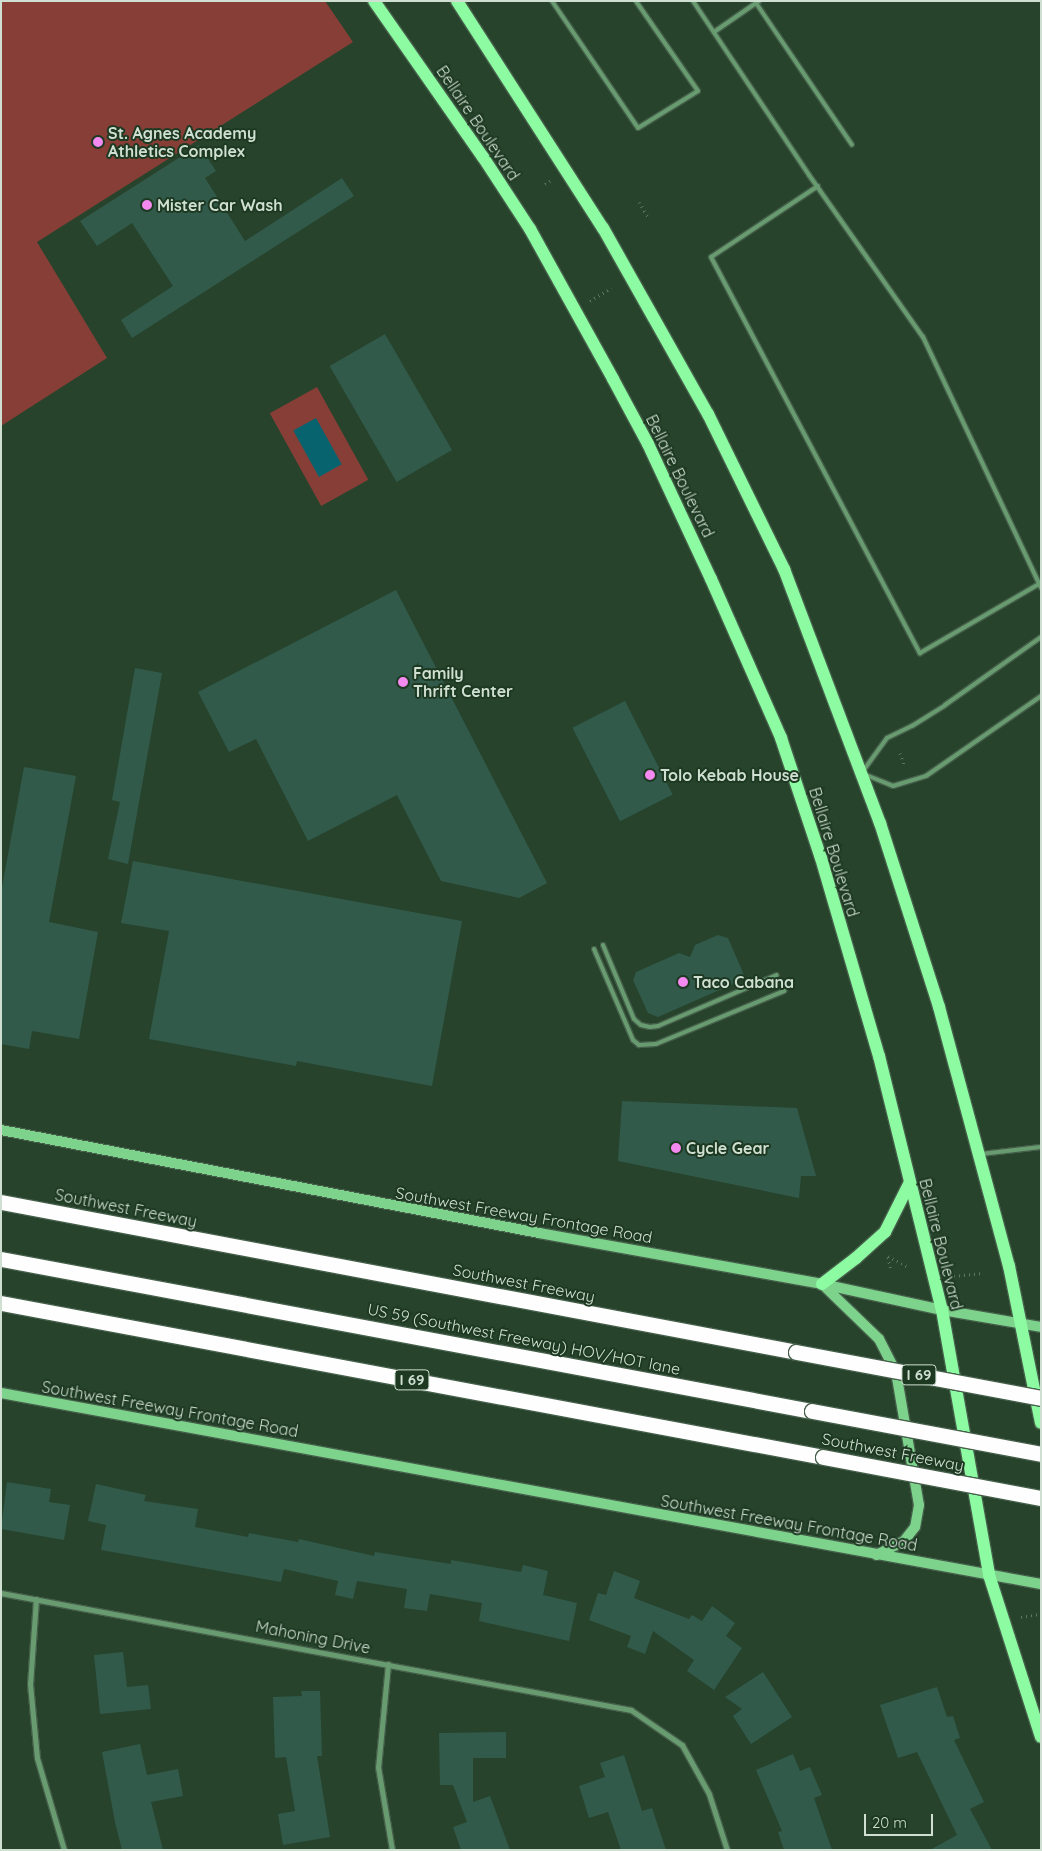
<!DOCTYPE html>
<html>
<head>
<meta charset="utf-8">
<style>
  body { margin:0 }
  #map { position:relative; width:1042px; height:1851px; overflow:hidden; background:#27432c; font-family:Quicksand,sans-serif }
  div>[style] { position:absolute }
  .green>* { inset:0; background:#873e36; transform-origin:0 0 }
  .water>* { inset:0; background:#07646f; transform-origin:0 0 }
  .building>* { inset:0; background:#315a4b; transform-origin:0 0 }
  .path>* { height:3px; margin-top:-1.5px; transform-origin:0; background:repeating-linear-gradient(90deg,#5e7662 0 1px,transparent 0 5px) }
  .roads { filter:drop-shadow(1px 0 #455f4a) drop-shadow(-1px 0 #455f4a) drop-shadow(0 1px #455f4a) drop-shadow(0 -1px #455f4a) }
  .lane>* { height:4px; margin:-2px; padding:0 2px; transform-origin:2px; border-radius:2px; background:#689c70 }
  .street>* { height:5px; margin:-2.5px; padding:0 2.5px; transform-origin:2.5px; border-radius:2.5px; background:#689c70 }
  .secondary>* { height:10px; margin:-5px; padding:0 5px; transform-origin:5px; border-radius:5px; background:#7dd28c }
  .primary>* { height:12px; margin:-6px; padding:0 6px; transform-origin:6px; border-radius:6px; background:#8cfba1 }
  .highway>* { height:15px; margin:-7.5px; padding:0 7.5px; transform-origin:7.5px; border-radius:7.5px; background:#fefefe }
  .bridges { filter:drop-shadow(1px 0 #455f4a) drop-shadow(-1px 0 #455f4a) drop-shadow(0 1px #455f4a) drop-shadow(0 -1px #455f4a) }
  .highway-bridge>* { height:15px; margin:-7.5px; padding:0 7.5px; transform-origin:7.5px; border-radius:7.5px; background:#fefefe }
  .dots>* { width:14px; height:14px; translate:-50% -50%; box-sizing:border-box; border:2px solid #1d3922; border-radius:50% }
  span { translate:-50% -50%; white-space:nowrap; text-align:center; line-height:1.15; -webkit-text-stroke:4px #1d3922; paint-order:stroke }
  .shield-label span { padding:1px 4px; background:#1d3922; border:1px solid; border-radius:4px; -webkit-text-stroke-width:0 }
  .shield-label { font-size:15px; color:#cfdfd1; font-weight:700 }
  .street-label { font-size:16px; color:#cfdfd1 }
  .poi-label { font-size:16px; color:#cfdfd1; font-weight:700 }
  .left { translate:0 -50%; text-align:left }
  .frame { position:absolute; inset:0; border:2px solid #cfdfd1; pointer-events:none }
  .scale { position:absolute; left:864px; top:1814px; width:69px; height:22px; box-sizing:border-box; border:2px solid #cfdfd1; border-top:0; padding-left:6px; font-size:15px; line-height:18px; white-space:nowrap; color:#cfdfd1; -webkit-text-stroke:4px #1d3922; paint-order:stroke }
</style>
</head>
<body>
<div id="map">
  <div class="green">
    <i style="clip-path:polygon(1px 1px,325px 1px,353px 42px,37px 242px,107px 358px,1px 426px)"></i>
    <i style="left:317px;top:387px;width:106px;height:54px;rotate:61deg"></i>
  </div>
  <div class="water">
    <i style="left:316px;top:418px;width:53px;height:26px;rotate:61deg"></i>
  </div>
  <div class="building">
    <i style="clip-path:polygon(199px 145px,216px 171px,205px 178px,245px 241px,342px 178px,354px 196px,132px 338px,121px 320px,173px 286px,132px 223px,97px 246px,80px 221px)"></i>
    <i style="left:385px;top:334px;width:134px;height:64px;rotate:60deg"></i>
    <i style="clip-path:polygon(396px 590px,547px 883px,519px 898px,441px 881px,397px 795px,308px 841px,256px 739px,229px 752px,198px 692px)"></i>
    <i style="clip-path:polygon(135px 668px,162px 673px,128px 864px,108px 859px,120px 802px,112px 800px)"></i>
    <i style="left:625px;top:701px;width:105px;height:59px;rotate:63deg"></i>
    <i style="clip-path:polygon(24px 767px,76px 776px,49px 922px,98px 932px,79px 1039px,32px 1031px,29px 1049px,1px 1044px,1px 893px)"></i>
    <i style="clip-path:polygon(133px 861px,462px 921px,432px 1086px,297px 1061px,296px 1066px,149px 1039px,169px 931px,121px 923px)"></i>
    <i style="clip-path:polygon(718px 935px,728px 938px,744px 975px,733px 984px,658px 1017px,648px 1013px,633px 980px,636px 972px,679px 953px,690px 957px,695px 945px)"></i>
    <i style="clip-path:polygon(622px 1101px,797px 1108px,816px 1176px,801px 1176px,799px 1198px,618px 1161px)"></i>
    <i style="clip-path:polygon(7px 1482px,51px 1489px,49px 1502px,70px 1505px,64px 1540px,1px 1529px)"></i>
    <i style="clip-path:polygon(96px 1484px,146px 1495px,144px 1501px,198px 1509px,195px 1527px,248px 1537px,249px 1533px,298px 1542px,299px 1539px,374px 1556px,375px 1552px,451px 1564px,451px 1560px,521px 1572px,523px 1565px,548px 1571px,543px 1595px,577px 1603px,569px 1641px,479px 1621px,482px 1603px,430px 1594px,427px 1611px,404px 1608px,407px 1589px,357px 1581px,353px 1599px,335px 1595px,338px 1581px,284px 1569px,281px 1582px,101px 1550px,106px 1525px,88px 1521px)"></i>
    <i style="clip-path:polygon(614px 1571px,640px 1581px,634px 1598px,689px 1619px,692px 1615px,702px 1621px,712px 1606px,735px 1623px,726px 1636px,742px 1648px,714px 1690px,687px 1671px,694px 1660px,653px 1631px,645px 1654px,627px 1647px,631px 1636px,589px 1620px,598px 1593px,606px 1595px)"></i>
    <i style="clip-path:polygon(123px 1652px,127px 1687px,148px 1685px,151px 1709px,100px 1714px,94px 1655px)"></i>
    <i style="clip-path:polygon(763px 1672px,792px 1717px,751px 1744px,733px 1716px,742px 1709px,725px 1697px)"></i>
    <i style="clip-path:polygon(937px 1687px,947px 1717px,953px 1716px,960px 1738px,954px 1740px,984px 1802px,970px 1809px,992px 1850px,930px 1850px,957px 1835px,917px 1752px,898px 1758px,880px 1705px)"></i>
    <i style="clip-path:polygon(301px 1691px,320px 1691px,322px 1756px,317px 1756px,330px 1837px,283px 1845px,278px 1814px,295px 1811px,286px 1757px,275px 1758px,273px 1697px,302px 1696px)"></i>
    <i style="clip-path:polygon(506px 1732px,506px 1758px,473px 1758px,473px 1802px,490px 1796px,510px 1850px,461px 1850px,453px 1827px,467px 1822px,453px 1785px,440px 1785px,439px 1733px)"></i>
    <i style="clip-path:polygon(140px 1744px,147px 1775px,178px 1769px,183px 1796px,151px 1802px,163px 1850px,122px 1850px,115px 1822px,102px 1752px)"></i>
    <i style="clip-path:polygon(793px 1754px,800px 1771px,810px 1767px,822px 1795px,814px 1798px,832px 1850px,784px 1850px,778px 1832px,782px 1831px,756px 1770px)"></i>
    <i style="clip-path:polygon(624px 1755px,642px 1811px,652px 1808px,666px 1850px,621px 1850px,608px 1812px,589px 1818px,579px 1786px,605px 1777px,600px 1763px)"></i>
  </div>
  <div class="path">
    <i style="left:545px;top:184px;width:6px;rotate:-31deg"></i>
    <i style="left:639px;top:202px;width:19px;rotate:58deg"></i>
    <i style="left:590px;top:301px;width:25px;rotate:-32deg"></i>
    <i style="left:900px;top:753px;width:12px;rotate:70deg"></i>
    <i style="left:888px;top:1256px;width:21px;rotate:29deg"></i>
    <i style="left:888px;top:1257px;width:14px;rotate:78deg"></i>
    <i style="left:954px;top:1276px;width:29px;rotate:-6deg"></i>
    <i style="left:1021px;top:1617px;width:20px;rotate:-9deg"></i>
  </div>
  <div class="roads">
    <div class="lane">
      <i style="left:552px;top:1px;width:153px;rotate:55.9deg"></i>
      <i style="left:638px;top:128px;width:70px;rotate:-31.7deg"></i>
      <i style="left:698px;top:91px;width:109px;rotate:-124.6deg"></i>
      <i style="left:693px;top:1px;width:209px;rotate:56.3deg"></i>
      <i style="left:809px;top:175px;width:198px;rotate:54.9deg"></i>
      <i style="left:923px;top:337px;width:277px;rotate:64.8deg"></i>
      <i style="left:756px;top:3px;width:171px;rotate:55.9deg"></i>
      <i style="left:714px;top:32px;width:55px;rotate:-34.6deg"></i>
      <i style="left:818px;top:186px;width:128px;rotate:146.4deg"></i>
      <i style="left:711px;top:257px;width:448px;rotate:62.2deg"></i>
      <i style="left:920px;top:653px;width:138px;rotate:-30.1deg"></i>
      <i style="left:863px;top:771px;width:41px;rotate:-54deg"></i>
      <i style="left:887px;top:738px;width:28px;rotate:-26deg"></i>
      <i style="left:912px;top:726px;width:39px;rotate:-32deg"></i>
      <i style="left:945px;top:705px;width:118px;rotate:-35.3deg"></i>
      <i style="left:866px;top:775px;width:29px;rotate:22deg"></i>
      <i style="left:893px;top:786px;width:34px;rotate:-17deg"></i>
      <i style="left:926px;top:776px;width:140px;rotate:-34.8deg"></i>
      <i style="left:603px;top:945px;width:80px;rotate:67.3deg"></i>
      <i style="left:634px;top:1019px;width:9px;rotate:41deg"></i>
      <i style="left:641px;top:1025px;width:9px;rotate:13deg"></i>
      <i style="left:650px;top:1027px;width:8px;rotate:-7deg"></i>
      <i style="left:658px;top:1026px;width:129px;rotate:-23.2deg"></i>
      <i style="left:594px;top:949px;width:99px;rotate:66.8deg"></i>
      <i style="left:633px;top:1040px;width:8px;rotate:40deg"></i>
      <i style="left:639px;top:1045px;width:17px;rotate:-3deg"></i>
      <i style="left:656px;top:1044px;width:139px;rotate:-22.5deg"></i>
      <i style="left:981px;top:1154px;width:60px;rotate:-6.7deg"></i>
    </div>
    <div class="street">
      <i style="left:1px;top:1593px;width:641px;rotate:10.52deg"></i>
      <i style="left:631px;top:1710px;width:62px;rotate:34.5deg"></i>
      <i style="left:682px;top:1745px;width:56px;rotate:61.1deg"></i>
      <i style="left:709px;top:1794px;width:59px;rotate:72.2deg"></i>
      <i style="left:36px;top:1599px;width:85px;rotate:94deg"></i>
      <i style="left:30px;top:1684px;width:74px;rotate:84.6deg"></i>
      <i style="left:37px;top:1758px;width:96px;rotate:73.6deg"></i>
      <i style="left:388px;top:1664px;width:103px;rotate:95.5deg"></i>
      <i style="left:378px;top:1767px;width:84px;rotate:80.4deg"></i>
    </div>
    <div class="secondary">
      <i style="left:1px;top:1130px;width:548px;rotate:10.84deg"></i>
      <i style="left:539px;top:1233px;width:288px;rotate:10.2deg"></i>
      <i style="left:822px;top:1284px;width:123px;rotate:12.2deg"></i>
      <i style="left:942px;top:1310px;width:100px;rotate:9.7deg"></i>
      <i style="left:823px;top:1285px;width:78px;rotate:44deg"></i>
      <i style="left:879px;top:1339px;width:37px;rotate:63deg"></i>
      <i style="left:896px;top:1372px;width:135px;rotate:80.2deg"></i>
      <i style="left:919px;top:1505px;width:22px;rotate:100deg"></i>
      <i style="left:915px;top:1527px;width:18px;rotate:128deg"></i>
      <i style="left:904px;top:1541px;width:31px;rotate:153deg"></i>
      <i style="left:1px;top:1393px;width:1057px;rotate:10.41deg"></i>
    </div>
    <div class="primary">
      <i style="left:374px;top:1px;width:190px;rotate:55.1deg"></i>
      <i style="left:483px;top:157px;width:86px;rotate:56.9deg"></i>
      <i style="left:530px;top:229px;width:171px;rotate:61deg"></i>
      <i style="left:613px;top:379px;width:74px;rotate:61.7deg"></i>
      <i style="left:648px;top:444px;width:149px;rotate:65deg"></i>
      <i style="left:711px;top:579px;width:174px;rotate:66.2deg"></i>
      <i style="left:781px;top:738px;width:126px;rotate:71.6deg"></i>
      <i style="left:821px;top:858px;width:206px;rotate:73.7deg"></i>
      <i style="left:879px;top:1056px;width:262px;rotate:76.1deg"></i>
      <i style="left:942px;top:1310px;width:269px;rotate:79.9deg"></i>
      <i style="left:989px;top:1575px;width:170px;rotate:72.2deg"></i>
      <i style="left:457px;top:1px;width:270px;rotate:57.3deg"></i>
      <i style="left:603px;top:228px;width:214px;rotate:60.6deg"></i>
      <i style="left:708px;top:414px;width:173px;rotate:63.9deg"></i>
      <i style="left:784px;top:569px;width:272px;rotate:69.3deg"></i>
      <i style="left:880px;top:823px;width:193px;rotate:72.2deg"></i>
      <i style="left:939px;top:1007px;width:268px;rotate:74.9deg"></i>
      <i style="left:1009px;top:1266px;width:160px;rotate:78.5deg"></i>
      <i style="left:822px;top:1284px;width:43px;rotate:-37.4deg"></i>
      <i style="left:856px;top:1258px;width:39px;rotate:-42deg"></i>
      <i style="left:885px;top:1232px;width:54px;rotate:-63.4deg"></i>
    </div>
    <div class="highway">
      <i style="left:1px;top:1202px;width:809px;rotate:10.68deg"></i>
      <i style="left:1px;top:1259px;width:825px;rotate:10.62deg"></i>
      <i style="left:1px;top:1303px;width:836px;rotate:10.61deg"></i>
    </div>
  </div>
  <div class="bridges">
    <div class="highway-bridge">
      <i style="left:796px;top:1352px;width:249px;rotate:10.6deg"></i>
      <i style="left:812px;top:1411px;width:233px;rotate:10.6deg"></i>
      <i style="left:823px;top:1457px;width:222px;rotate:10.7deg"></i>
    </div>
  </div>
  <div class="dots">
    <i style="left:98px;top:142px;background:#f489f0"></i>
    <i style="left:147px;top:205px;background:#f489f0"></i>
    <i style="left:403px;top:682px;background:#f489f0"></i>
    <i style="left:650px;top:775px;background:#f489f0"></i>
    <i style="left:683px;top:982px;background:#f489f0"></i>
    <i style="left:676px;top:1148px;background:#f489f0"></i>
  </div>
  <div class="shield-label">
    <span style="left:919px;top:1375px">I 69</span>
    <span style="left:412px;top:1380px">I 69</span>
  </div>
  <div class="street-label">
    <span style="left:478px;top:123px;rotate:56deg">Bellaire Boulevard</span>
    <span style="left:680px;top:476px;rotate:64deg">Bellaire Boulevard</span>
    <span style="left:834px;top:852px;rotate:73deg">Bellaire Boulevard</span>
    <span style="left:126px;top:1208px;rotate:11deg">Southwest Freeway</span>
    <span style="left:524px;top:1215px;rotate:10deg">Southwest Freeway Frontage Road</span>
    <span style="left:941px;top:1244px;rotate:76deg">Bellaire Boulevard</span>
    <span style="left:524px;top:1283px;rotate:11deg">Southwest Freeway</span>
    <span style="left:524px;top:1339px;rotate:11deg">US 59 (Southwest Freeway) HOV/HOT lane</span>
    <span style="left:170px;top:1409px;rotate:10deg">Southwest Freeway Frontage Road</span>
    <span style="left:893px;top:1452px;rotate:11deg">Southwest Freeway</span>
    <span style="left:789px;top:1523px;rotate:10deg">Southwest Freeway Frontage Road</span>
    <span style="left:313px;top:1637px;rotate:11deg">Mahoning Drive</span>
  </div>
  <div class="poi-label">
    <span class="left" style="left:108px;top:142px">St. Agnes Academy<br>Athletics Complex</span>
    <span class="left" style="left:157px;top:205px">Mister Car Wash</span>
    <span class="left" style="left:413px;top:682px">Family<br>Thrift Center</span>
    <span class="left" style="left:660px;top:775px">Tolo Kebab House</span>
    <span class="left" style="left:693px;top:982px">Taco Cabana</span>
    <span class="left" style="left:686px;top:1148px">Cycle Gear</span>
  </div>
  <div class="frame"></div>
  <div class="scale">20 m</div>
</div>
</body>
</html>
